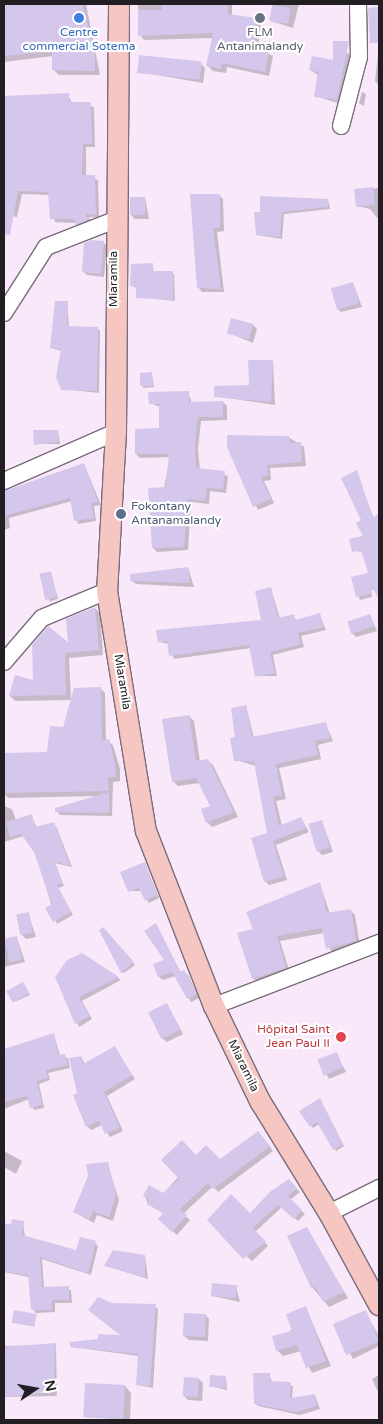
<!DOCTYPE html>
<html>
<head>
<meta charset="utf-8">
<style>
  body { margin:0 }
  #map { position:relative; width:383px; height:1424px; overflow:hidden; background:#f8e8fa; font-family:"Varela Round",sans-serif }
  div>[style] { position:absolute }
  .shadow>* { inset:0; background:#0003; transform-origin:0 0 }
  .building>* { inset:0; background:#d5c7ec; transform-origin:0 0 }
  .roads { filter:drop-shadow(1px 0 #7a6c7c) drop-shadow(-1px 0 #7a6c7c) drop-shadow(0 1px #7a6c7c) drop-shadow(0 -1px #7a6c7c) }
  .minor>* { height:16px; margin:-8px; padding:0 8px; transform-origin:8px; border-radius:8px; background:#fff }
  .major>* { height:20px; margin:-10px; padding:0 10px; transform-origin:10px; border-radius:10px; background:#f5c6c2 }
  .dots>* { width:14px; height:14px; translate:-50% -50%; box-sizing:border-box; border:2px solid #fff; border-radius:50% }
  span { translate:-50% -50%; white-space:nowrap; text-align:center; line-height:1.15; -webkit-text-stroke:4.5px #fff; paint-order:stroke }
  .shop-label { font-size:12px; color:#366cbe }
  .worship-label { font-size:12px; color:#5b616d }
  .street-label { font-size:12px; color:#231d24 }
  .service-label { font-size:12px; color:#4e5e75 }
  .left { translate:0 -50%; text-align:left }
  .health-label { font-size:12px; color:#be3a42 }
  .right { translate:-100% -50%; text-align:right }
  .frame { position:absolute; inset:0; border:5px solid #231d24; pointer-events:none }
  .north { position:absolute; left:10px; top:1364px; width:50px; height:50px; -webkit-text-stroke:4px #fff; paint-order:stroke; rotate:78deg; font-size:14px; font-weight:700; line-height:20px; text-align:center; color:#231d24 }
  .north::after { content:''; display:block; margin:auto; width:18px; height:22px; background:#231d24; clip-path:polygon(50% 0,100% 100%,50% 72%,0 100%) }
</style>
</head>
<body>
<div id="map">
  <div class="shadow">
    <i style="clip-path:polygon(4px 4px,86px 4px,100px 75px,59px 75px,54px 70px,53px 56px,4px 62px)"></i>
    <i style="clip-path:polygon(138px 4px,232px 4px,232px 16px,261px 24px,258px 49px,273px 56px,269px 76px,227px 67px,226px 73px,213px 71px,208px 66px,213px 38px,144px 40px,140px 35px)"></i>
    <i style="clip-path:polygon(274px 4px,299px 4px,293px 28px,271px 21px)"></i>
    <i style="clip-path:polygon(334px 49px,353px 55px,341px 104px,315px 96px,318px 75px,310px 70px,334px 62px)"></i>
    <i style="clip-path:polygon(378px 54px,379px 54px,379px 86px,375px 81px)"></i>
    <i style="clip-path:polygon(201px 64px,205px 68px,203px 83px,140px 72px)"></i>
    <i style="clip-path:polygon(362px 92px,366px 94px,364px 106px,359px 103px)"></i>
    <i style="clip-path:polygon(68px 95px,72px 103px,94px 107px,95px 147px,86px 147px,86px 176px,98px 180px,99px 218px,89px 217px,91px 224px,81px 228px,76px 223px,55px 222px,49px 195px,22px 194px,17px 217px,4px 214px,4px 97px)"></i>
    <i style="clip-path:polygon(379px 188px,379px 220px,370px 209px,357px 206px,355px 190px)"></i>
    <i style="clip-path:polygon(219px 195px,223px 199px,224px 231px,217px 232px,224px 292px,202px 292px,198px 287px)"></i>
    <i style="clip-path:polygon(145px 198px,149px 219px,135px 219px,131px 215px)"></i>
    <i style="clip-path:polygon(328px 200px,330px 209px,284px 214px,282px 239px,257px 235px,255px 213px)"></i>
    <i style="clip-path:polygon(103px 242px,107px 246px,104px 277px,87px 275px,83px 271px)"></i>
    <i style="clip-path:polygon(152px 264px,154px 272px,174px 274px,175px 301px,137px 297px,137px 288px,132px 286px)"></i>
    <i style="clip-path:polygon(353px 283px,362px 307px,341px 312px,337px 308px)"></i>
    <i style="clip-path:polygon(67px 302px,69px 327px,100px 330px,99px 393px,62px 389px,62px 351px,51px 348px)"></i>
    <i style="clip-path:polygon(253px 325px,257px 329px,253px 343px,229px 333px)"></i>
    <i style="clip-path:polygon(273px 361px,275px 405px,215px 396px,250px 386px)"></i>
    <i style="clip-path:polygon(152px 374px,154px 387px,144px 388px,142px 386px)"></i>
    <i style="clip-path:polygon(188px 393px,192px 403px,223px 402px,227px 406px,227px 420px,201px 421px,198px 449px,200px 470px,228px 476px,226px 493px,210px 491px,209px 504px,191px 502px,188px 550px,157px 552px,153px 548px,170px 457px,140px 458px,136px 454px,160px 429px,160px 407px,150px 403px)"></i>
    <i style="clip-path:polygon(58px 431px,60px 444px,35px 444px)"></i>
    <i style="clip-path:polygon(288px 437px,304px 447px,306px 466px,270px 468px,271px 480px,264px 481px,274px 503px,258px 510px,228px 447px)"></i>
    <i style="clip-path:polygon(84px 464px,101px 505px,94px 506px,96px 521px,78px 524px,72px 501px,9px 518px,10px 528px,4px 530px,4px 501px,15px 496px,13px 489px)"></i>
    <i style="clip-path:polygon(356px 472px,374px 519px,379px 515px,379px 588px,371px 590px,372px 597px,360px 600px,353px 578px,370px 573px,364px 552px,353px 551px,365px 536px)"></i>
    <i style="clip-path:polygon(188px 568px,194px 587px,136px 584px,131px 580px)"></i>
    <i style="left:50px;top:572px;width:28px;height:9px;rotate:73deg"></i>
    <i style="clip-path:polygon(271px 588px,280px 619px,293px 616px,297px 621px,320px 615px,326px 630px,301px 636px,304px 647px,273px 655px,277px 676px,257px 676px,251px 648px,174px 659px,169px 644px,159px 642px,263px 621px)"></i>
    <i style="clip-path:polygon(95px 608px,100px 613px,103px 655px,69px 658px,71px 700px,15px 701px,10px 696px,16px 676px,34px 682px,70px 644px)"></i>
    <i style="clip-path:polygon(370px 615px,377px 631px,356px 637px,351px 632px)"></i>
    <i style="clip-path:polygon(100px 688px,105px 693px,106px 740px,113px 745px,120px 769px,120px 781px,113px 782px,112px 816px,60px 815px,57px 811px,96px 796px,8px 798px,4px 793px,4px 755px,48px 754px,64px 728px)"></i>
    <i style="clip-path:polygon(246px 706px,254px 738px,325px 723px,333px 741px,318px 745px,321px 759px,279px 768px,286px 799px,276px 801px,282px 826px,301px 818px,309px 832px,276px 845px,287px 880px,269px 885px,265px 881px,269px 834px,256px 766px,236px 760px)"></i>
    <i style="clip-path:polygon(189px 716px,194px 721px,200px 762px,207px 760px,213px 765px,238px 817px,212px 827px,207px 822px,211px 806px,200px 783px,178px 786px,173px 781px)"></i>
    <i style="clip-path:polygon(4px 806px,12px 809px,16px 820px,31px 816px,37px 828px,56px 826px,72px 867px,55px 863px,64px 886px,58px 888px,73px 915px,57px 924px,35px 851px,24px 836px,4px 842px)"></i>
    <i style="clip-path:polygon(322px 821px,333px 852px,322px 855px,318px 851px)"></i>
    <i style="clip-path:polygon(145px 863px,159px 898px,149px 903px,141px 891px,129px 891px)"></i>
    <i style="clip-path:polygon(320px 884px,330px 914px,350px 910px,355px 915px,360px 946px,332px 953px,324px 933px,280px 941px,290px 973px,258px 983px,253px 978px,255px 930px)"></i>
    <i style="clip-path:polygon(28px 913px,36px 937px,26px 939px,22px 935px)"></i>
    <i style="clip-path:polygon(156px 924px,180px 971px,188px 975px,199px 998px,191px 1002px,175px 976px,163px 980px,159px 977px,155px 965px,166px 961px)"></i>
    <i style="clip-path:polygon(103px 929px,135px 965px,124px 973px,122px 972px)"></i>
    <i style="clip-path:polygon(17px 938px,25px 962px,4px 967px,4px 943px)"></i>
    <i style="clip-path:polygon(82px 954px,121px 980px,82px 1001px,92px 1019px,79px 1027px,56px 977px)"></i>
    <i style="clip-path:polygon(23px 983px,30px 995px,14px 1002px,13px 1000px)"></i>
    <i style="clip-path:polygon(167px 1004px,183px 1034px,167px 1042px,162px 1038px)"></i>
    <i style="clip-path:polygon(54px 1034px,60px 1056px,68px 1058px,70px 1068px,48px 1073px,50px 1080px,39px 1084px,44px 1108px,34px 1110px,29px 1099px,4px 1109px,4px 1093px,17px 1088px)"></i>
    <i style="clip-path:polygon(114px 1047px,135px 1079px,107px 1096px,123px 1131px,110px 1137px,102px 1125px,91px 1130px,87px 1126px,79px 1094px,81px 1057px,85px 1064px)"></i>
    <i style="clip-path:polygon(336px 1053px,346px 1072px,329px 1079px,319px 1060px)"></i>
    <i style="clip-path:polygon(321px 1102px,344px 1146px,336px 1151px,319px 1124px,313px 1128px,301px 1112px)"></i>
    <i style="clip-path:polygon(262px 1136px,273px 1151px,218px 1192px,213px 1186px,183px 1214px,190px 1220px,177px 1235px,163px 1223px,164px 1214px,148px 1204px,145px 1196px,163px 1194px,196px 1157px,220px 1161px)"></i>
    <i style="clip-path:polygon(4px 1151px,22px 1161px,16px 1174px,4px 1167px)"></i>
    <i style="clip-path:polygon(107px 1163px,119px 1200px,113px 1221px,97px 1215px,94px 1223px,74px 1212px)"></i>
    <i style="clip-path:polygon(289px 1181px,300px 1192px,290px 1200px,305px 1214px,298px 1221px,282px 1207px,255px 1232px,268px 1246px,252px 1261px,208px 1220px,250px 1215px)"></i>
    <i style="clip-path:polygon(23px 1222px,25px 1237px,77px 1252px,95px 1243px,98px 1246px,91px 1275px,42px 1259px,44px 1288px,71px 1290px,72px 1303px,55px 1303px,55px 1312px,35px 1313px,29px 1277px,4px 1272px,4px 1225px)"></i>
    <i style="clip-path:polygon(306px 1228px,348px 1298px,329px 1307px,312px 1287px)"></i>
    <i style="clip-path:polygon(145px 1256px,148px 1279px,106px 1266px)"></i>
    <i style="clip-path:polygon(236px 1287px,240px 1302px,212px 1296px)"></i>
    <i style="clip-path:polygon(111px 1304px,158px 1308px,153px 1388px,138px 1385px,139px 1356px,71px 1347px,123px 1337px)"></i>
    <i style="clip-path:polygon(306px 1308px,331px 1366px,312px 1373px,301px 1351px,283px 1356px,277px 1350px)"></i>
    <i style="clip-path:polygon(365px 1312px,379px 1336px,379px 1346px,353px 1359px,335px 1326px)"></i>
    <i style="clip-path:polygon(205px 1315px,209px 1319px,208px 1341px,189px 1340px,184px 1336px)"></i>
    <i style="left:56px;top:1345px;width:51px;height:52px;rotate:89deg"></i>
    <i style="clip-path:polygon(269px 1374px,272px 1382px,293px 1386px,292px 1399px,315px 1395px,320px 1409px,300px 1415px,258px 1406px,255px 1403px)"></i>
    <i style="clip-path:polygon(379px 1375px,379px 1394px,372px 1379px)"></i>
    <i style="clip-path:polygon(226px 1378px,227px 1390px,210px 1386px)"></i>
    <i style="clip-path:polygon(199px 1379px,203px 1383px,202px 1401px,188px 1400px,184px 1396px)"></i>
    <i style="clip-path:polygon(125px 1386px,131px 1393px,130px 1420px,85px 1417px)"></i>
  </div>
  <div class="building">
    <i style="clip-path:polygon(4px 4px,82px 4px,95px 49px,95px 71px,52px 70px,52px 51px,4px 56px)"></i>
    <i style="clip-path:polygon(162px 4px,228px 4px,228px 14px,257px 18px,253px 47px,269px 50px,265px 72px,222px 63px,221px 69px,206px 66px,213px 33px,138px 36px,138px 10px,162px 10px)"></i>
    <i style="left:272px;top:5px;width:19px;height:16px;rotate:9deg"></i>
    <i style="clip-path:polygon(379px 7px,379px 43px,370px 43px,368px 8px)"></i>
    <i style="clip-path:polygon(333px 41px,349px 41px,337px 100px,314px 97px,318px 72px,309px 70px,312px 56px,333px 60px)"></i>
    <i style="left:139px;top:55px;width:63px;height:18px;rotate:6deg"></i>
    <i style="clip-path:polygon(69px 93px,69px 102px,91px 102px,92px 144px,83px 144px,82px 175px,95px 175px,96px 215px,86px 214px,88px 220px,76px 225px,74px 219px,50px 219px,48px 192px,18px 191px,10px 235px,4px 234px,4px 96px)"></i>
    <i style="left:373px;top:187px;width:18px;height:19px;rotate:84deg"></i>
    <i style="clip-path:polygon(190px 194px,220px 194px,220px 228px,213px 228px,221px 289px,197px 288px)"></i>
    <i style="clip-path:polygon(260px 196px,328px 199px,328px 207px,282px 212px,280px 237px,256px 235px,254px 212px,260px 212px)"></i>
    <i style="left:130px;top:197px;width:15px;height:18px"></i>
    <i style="clip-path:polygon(92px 240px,104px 241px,101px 274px,82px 272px,84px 243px)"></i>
    <i style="clip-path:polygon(153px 263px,153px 271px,173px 271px,173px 300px,136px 298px,136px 286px,130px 286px,131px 264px)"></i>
    <i style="left:353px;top:282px;width:22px;height:23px;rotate:74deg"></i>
    <i style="clip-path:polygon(55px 301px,68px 301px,67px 326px,98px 327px,97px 391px,61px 390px,56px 377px,61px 349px,50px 348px)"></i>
    <i style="left:231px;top:318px;width:23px;height:16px;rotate:15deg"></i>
    <i style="clip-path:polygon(248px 360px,273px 360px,271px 402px,214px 397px,214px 386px,249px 385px)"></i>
    <i style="clip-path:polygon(152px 372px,153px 386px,140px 386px,140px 373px)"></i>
    <i style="clip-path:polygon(189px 391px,189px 402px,223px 401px,223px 417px,198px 417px,195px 445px,196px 468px,225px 471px,223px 489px,207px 488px,205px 501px,188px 499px,184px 547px,152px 548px,148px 488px,166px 487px,169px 454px,135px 454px,135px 429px,159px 428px,159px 404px,149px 404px,148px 392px)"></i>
    <i style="clip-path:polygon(33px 430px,58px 430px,58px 442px,34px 445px)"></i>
    <i style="clip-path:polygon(227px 435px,289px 436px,290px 443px,301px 442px,302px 462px,267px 465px,268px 476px,261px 477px,271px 499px,253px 507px,227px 447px)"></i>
    <i style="clip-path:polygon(84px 463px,98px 502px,91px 503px,94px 518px,74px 521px,70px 498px,4px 516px,4px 491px)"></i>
    <i style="clip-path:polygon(357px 470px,373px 518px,379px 513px,379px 599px,372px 587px,370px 594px,356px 597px,351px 577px,368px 573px,361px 550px,352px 552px,349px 539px,363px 536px,356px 523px,361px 520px,341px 478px)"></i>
    <i style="clip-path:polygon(188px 567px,190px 583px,130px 581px,130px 574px)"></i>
    <i style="left:51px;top:571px;width:27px;height:12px;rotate:77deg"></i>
    <i style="clip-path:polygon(271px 587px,278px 618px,294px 614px,295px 620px,320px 613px,324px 627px,298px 633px,301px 644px,270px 652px,275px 673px,255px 677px,249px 645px,169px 656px,167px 641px,158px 642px,156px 630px,261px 620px,255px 591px)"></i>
    <i style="clip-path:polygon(95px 607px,99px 650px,65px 653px,66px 695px,9px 696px,15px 675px,33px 680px,32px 645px,48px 626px,68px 642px,66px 619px)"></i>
    <i style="left:370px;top:614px;width:13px;height:24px;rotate:72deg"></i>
    <i style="clip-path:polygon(101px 687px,102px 740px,109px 739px,115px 764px,116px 777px,108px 777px,109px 791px,4px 793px,4px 753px,47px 752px,50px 726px,63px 727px,74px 688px)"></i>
    <i style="clip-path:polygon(246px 705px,252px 737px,326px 722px,330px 738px,315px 741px,318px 755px,276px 764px,282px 795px,273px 797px,279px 826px,301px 817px,306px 828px,273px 841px,284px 876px,264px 882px,251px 838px,267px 833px,254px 762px,234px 761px,230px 738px,235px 737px,231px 708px)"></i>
    <i style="clip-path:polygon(189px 715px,196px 761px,208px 759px,234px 812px,206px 823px,201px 809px,210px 806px,196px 778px,172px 782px,168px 758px,162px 719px)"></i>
    <i style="clip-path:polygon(109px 792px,109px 813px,55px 812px,55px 808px)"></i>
    <i style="clip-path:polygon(32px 814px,35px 827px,54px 822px,70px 866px,54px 861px,62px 883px,57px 885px,71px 912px,53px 922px,45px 908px,52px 904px,34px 852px,21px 834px,10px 837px,6px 822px)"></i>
    <i style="left:322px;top:820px;width:29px;height:14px;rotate:74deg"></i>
    <i style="clip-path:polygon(145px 862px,157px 895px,145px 901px,139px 888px,128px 892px,120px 872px)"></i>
    <i style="clip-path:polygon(320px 882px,327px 913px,351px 909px,356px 941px,326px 949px,322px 928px,277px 936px,286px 968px,252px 979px,237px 933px,253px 929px,246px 912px)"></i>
    <i style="left:29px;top:912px;width:21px;height:13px;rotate:79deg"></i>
    <i style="clip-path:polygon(156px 923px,180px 972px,184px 970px,195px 990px,197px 994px,187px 999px,172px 972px,158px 977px,153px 964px,164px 960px,144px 931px)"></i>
    <i style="clip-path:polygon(103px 927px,134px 962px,121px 973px,99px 930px)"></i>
    <i style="left:17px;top:936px;width:24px;height:13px;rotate:78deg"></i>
    <i style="clip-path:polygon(82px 953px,119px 977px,79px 997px,90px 1016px,75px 1024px,55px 977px,67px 960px)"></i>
    <i style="left:23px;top:982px;width:13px;height:19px;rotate:61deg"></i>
    <i style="left:167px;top:1003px;width:30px;height:21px;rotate:64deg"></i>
    <i style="clip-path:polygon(54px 1033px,58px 1055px,65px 1054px,68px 1065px,46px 1070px,48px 1078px,37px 1081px,42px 1105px,30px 1108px,27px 1096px,4px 1102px,4px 1049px)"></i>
    <i style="clip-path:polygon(115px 1046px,132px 1075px,104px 1092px,120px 1128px,105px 1134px,99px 1121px,86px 1127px,73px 1095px,77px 1093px,69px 1058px,81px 1056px,83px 1064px)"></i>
    <i style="left:337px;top:1052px;width:17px;height:21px;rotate:69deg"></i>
    <i style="clip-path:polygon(320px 1098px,343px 1144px,333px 1150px,317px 1122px,310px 1127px,299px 1111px)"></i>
    <i style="clip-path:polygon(258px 1131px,270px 1146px,213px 1189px,208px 1183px,180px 1209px,187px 1215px,172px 1232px,158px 1219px,163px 1213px,147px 1204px,149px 1199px,143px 1196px,149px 1185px,163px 1193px,179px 1179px,161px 1160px,182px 1140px,196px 1155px,206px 1145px,220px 1159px)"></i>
    <i style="clip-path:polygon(108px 1162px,116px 1195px,109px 1217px,93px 1211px,90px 1219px,73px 1212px,88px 1176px,86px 1164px)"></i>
    <i style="clip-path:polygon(289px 1179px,297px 1188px,288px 1196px,302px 1210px,294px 1219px,278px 1205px,253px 1228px,266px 1242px,243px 1259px,207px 1220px,231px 1194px,250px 1213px,271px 1191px)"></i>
    <i style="clip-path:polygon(12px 1219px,24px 1221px,22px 1235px,76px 1250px,80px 1237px,96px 1241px,88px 1273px,40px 1257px,42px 1287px,69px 1286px,69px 1300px,52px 1300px,52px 1310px,31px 1310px,28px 1275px,4px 1272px,4px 1223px,11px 1225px)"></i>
    <i style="clip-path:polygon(307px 1227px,344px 1292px,323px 1302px,315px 1286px,311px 1288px,287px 1236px)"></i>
    <i style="clip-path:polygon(113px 1250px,145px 1255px,145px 1277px,104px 1266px)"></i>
    <i style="left:212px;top:1283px;width:25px;height:13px;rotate:5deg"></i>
    <i style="clip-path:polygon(98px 1297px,112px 1303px,156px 1304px,150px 1386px,136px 1385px,138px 1354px,70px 1347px,70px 1342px,98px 1339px,98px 1334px,120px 1335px,88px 1310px)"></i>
    <i style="clip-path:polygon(306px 1306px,326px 1361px,306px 1368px,297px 1345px,276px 1351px,272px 1336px,292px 1331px,286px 1314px)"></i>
    <i style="left:14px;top:1310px;width:23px;height:13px;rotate:10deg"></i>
    <i style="left:366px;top:1310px;width:34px;height:36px;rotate:67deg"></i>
    <i style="left:184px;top:1313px;width:22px;height:23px;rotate:3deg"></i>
    <i style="clip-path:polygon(56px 1343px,53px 1392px,4px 1397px,4px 1347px)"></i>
    <i style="clip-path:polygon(253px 1373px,270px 1373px,270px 1381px,291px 1382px,290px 1398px,315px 1394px,317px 1406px,296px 1412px,254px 1404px)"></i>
    <i style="left:210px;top:1375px;width:16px;height:12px;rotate:4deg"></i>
    <i style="left:184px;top:1377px;width:15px;height:19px;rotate:4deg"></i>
    <i style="left:85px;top:1383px;width:40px;height:34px;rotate:3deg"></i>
  </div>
  <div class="roads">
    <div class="minor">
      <i style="left:341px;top:126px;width:71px;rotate:-75.4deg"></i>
      <i style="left:359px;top:57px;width:53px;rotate:-91.1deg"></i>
      <i style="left:4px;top:313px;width:78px;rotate:-57.5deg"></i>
      <i style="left:46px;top:247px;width:74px;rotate:-21.4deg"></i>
      <i style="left:4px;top:481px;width:122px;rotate:-23.6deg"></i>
      <i style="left:4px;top:662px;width:58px;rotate:-49.2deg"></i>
      <i style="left:42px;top:618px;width:70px;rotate:-22.6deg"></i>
      <i style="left:214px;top:1006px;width:177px;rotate:-20.9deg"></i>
      <i style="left:329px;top:1213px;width:56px;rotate:-26.6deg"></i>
    </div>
    <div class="major">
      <i style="left:119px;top:4px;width:428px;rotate:90.4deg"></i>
      <i style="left:116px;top:432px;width:159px;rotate:93.2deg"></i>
      <i style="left:107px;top:591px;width:243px;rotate:80.8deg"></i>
      <i style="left:146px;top:831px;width:188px;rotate:68.8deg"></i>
      <i style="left:214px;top:1006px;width:106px;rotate:64.2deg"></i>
      <i style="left:260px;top:1101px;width:132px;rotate:58.4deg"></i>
      <i style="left:329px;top:1213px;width:105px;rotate:61.5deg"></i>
    </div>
  </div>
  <div class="dots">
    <i style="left:79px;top:18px;background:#3f7fe0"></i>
    <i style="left:260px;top:18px;background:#6b7280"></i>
    <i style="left:121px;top:514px;background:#5c6f8a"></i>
    <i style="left:341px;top:1037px;background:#e0444e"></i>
  </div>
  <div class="shop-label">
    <span style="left:79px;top:40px">Centre<br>commercial Sotema</span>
  </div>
  <div class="worship-label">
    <span style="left:260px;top:40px">FLM<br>Antanimalandy</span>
  </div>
  <div class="street-label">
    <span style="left:114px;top:279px;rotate:-90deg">Miaramila</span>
    <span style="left:122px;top:682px;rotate:81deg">Miaramila</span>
    <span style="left:243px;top:1066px;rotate:64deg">Miaramila</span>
  </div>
  <div class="service-label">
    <span class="left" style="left:131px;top:514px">Fokontany<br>Antanamalandy</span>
  </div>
  <div class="health-label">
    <span class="right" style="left:330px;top:1037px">Hôpital Saint<br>Jean Paul II</span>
  </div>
  <div class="frame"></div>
  <div class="north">N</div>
</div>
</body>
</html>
